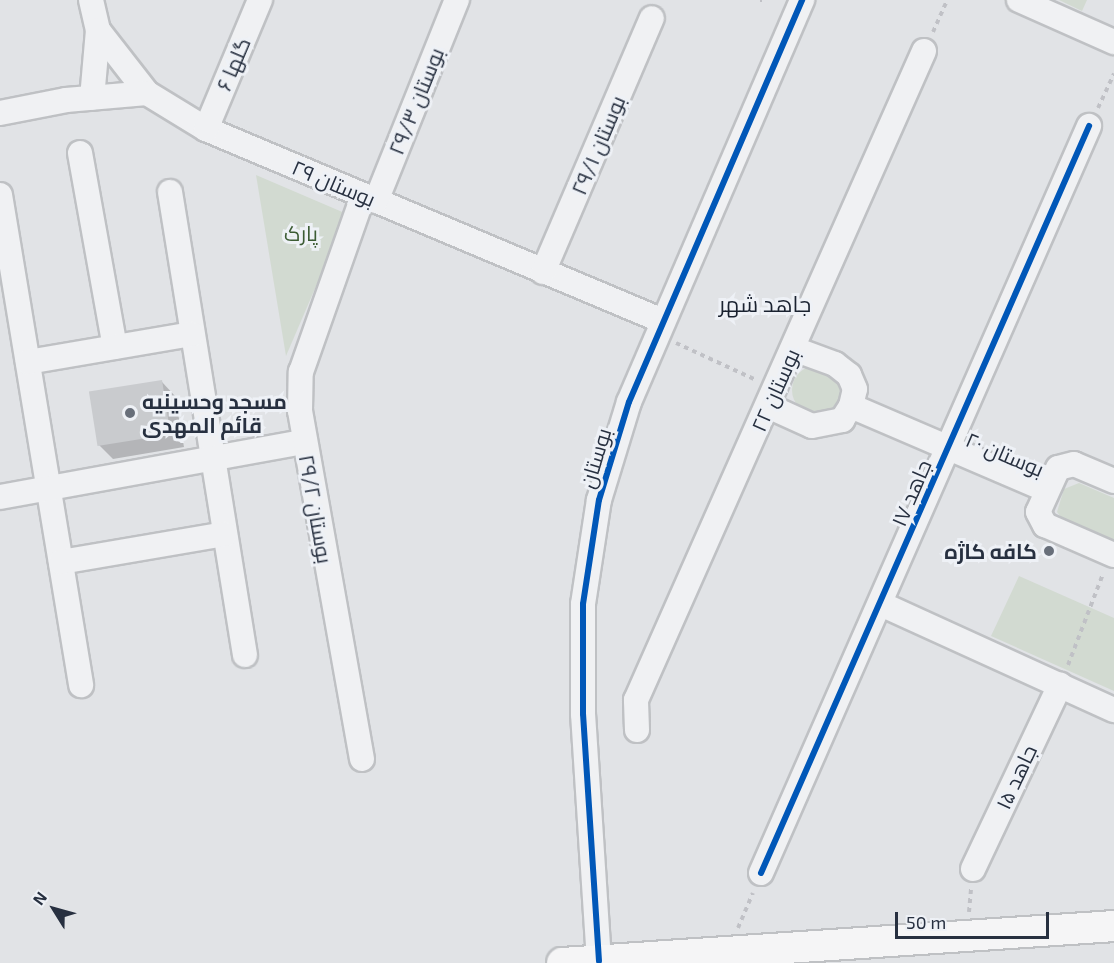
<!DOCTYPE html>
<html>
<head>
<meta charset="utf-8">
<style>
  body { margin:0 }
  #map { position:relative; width:1114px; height:963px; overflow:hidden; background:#e1e3e6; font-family:"Exo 2",Cairo,sans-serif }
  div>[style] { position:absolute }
  .green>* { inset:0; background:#d2dad1 }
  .round { border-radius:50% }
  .shadow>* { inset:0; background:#0003 }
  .building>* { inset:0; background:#c9cbce; transform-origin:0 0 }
  .path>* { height:4px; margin-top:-2px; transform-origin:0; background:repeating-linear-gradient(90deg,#c0c1c6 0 4.5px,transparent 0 9px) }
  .roads { filter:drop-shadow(2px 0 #bfc1c4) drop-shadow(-2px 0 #bfc1c4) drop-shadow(0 2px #bfc1c4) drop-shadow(0 -2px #bfc1c4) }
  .minor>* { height:24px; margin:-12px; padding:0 12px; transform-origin:12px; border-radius:12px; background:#f0f1f3 }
  .major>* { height:30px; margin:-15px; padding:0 15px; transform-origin:15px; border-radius:15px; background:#f5f5f6 }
  .cycleway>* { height:6px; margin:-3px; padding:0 3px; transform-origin:3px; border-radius:3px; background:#0057b8 }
  .dots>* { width:16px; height:16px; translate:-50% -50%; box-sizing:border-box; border:3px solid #eef1f6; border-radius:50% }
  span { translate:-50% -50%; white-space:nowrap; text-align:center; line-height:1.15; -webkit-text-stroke:6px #eef1f6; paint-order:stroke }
  .street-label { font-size:21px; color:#273040 }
  .park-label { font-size:21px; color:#3c5c34 }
  .poi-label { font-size:21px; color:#273040; font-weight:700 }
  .left { translate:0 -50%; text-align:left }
  .right { translate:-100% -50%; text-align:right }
  .neighbourhood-label { font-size:22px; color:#1a2230 }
  .north { position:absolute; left:24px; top:879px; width:60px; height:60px; -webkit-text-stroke:4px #eef1f6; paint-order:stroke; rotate:307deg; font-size:16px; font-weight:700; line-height:24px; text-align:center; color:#273040 }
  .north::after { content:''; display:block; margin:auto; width:21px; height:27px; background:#273040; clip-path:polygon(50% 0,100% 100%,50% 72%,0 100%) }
  .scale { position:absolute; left:895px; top:912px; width:154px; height:27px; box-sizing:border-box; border:3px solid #273040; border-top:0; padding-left:8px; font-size:18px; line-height:21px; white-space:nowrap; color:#273040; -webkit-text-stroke:4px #eef1f6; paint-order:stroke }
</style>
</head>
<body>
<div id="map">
  <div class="green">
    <i style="clip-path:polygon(1059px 0,1087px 0,1082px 11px)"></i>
    <i style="clip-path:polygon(256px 175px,347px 214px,286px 356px)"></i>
    <i class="round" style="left:792px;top:366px;width:48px;height:48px"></i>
    <i style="clip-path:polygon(1079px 483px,1114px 498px,1114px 543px,1063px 520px,1057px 512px,1064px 489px)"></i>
    <i style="clip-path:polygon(1019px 576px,1114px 618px,1114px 691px,991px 636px)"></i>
  </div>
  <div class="shadow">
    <i style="clip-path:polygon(162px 382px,175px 396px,184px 447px,113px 459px,99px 445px)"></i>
  </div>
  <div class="building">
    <i style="left:162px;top:380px;width:55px;height:74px;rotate:81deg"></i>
  </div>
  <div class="path">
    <i style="left:760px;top:0;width:2px"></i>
    <i style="left:933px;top:32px;width:35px;rotate:-66deg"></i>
    <i style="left:1098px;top:108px;width:38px;rotate:-65deg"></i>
    <i style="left:676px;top:343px;width:88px;rotate:24.8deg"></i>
    <i style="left:1068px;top:665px;width:97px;rotate:-69deg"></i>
    <i style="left:969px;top:912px;width:23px;rotate:-85deg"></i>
    <i style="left:738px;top:928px;width:38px;rotate:-67deg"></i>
  </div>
  <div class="roads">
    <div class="minor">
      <i style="left:91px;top:0;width:31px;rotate:77deg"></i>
      <i style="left:98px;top:30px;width:68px;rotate:95deg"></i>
      <i style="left:1019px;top:0;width:104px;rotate:23.9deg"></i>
      <i style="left:98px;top:30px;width:80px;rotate:52.1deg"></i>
      <i style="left:0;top:113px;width:67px;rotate:-11.1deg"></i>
      <i style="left:66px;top:100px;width:81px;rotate:-4.9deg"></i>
      <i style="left:147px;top:93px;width:69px;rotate:31.4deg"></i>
      <i style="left:206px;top:129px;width:495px;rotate:22.8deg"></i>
      <i style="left:206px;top:129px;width:140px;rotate:-67.3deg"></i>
      <i style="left:80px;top:153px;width:197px;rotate:79.8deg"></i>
      <i style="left:170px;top:192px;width:469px;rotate:80.8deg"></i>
      <i style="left:0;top:195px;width:497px;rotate:80.6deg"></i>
      <i style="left:376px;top:201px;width:217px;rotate:-68.1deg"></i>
      <i style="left:543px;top:272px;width:276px;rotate:-66.8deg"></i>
      <i style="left:28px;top:362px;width:166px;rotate:-9.7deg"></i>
      <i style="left:768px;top:406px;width:48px;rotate:24.4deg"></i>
      <i style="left:812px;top:426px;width:31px;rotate:-11deg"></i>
      <i style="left:842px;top:420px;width:17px;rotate:-57deg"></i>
      <i style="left:851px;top:406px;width:17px;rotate:-77deg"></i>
      <i style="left:855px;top:389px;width:15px;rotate:-113deg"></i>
      <i style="left:849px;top:375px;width:18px;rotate:-142deg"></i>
      <i style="left:835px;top:364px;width:44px;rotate:-159.9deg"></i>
      <i style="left:851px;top:406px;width:213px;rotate:23.2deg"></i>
      <i style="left:1114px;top:481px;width:43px;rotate:-157deg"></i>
      <i style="left:1074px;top:464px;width:16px;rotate:166deg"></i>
      <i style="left:1058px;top:468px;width:48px;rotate:114.4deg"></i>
      <i style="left:1038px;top:512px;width:15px;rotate:62deg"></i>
      <i style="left:1045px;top:525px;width:75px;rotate:23.5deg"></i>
      <i style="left:0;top:497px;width:309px;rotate:-10.3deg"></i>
      <i style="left:61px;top:562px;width:166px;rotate:-9.7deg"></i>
      <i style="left:881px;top:604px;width:256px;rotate:24.5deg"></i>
      <i style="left:637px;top:730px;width:30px;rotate:-92deg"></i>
      <i style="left:636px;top:700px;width:710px;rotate:-66.07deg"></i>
      <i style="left:362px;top:759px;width:353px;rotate:-100.1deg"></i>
      <i style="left:300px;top:411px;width:39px;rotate:-89deg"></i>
      <i style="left:301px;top:372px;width:187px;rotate:-70.6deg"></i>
      <i style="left:973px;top:869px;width:204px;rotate:-64.7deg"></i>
      <i style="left:761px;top:873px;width:816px;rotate:-66.29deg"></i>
      <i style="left:599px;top:961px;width:248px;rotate:-93.7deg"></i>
      <i style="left:583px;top:714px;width:110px;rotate:-90deg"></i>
      <i style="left:583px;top:604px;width:105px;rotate:-81.3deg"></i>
      <i style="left:599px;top:500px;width:102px;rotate:-73deg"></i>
      <i style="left:629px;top:402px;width:438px;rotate:-66.7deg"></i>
    </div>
    <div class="major">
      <i style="left:562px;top:963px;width:553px;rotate:-3.83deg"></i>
    </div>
  </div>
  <div class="cycleway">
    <i style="left:761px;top:873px;width:816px;rotate:-66.29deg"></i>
    <i style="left:599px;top:961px;width:248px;rotate:-93.7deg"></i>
    <i style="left:583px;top:714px;width:110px;rotate:-90deg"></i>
    <i style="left:583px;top:604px;width:105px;rotate:-81.3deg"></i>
    <i style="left:599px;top:500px;width:102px;rotate:-73deg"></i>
    <i style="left:629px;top:402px;width:438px;rotate:-66.7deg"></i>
  </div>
  <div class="dots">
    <i style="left:130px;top:413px;background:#686f7a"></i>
    <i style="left:1049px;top:551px;background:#686f7a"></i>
  </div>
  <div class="street-label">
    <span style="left:233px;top:64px;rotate:-67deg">گلها ۶</span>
    <span style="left:416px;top:101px;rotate:-68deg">بوستان ۲۹/۳</span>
    <span style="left:598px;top:145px;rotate:-67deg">بوستان ۲۹/۱</span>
    <span style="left:334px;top:183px;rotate:23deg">بوستان ۲۹</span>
    <span style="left:775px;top:390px;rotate:-66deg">بوستان ۲۲</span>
    <span style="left:1005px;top:454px;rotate:23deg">بوستان ۲۰</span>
    <span style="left:595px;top:458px;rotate:-73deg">بوستان</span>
    <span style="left:911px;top:493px;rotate:-67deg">جاهد ۱۷</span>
    <span style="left:316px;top:509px;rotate:80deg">بوستان ۲۹/۲</span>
    <span style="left:1016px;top:777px;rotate:-65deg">جاهد ۱۵</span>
  </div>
  <div class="park-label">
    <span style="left:301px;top:233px">پارک</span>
  </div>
  <div class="poi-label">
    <span class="left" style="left:142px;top:413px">مسجد وحسینیه<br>قائم المهدی</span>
    <span class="right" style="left:1037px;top:551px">کافه کاژه</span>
  </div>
  <div class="neighbourhood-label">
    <span style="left:765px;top:304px">جاهد شهر</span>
  </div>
  <div class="north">N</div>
  <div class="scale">50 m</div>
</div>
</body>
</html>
